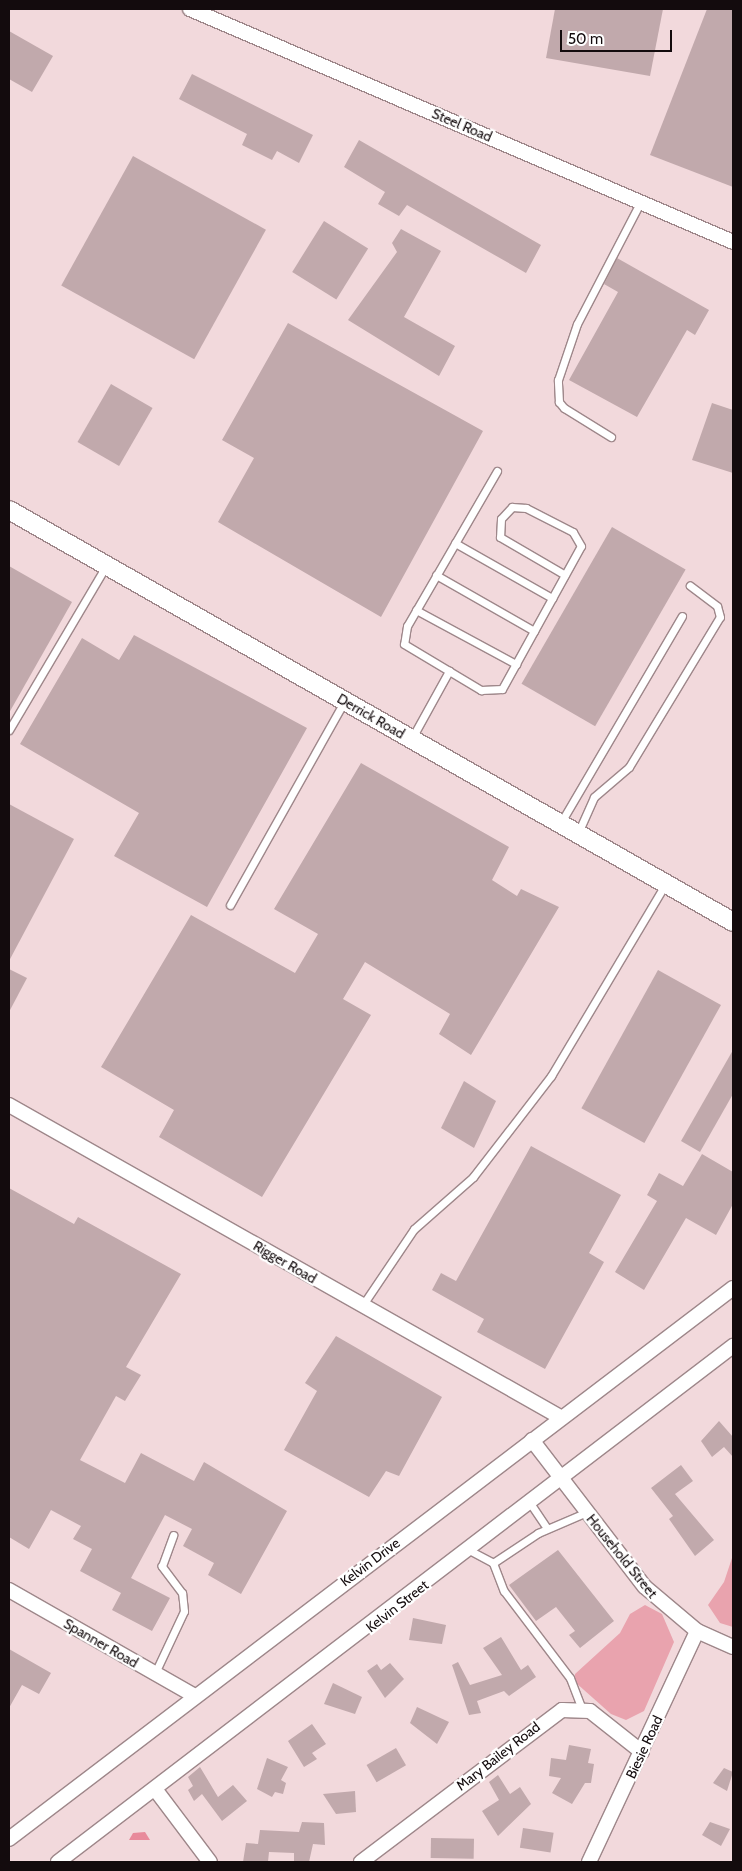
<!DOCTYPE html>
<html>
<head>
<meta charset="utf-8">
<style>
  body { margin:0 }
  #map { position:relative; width:742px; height:1871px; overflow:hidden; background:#f2d9dc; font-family:Cabin,sans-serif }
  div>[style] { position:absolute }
  .green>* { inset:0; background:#e9a3ae }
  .water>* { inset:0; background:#e88a9b }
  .building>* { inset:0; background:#c1a9ac; transform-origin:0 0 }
  .roads { filter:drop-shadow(1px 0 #9e878a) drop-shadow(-1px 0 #9e878a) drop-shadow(0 1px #9e878a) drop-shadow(0 -1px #9e878a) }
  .service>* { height:7px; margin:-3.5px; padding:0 3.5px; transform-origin:3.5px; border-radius:3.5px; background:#fff }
  .minor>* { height:14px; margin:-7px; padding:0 7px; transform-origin:7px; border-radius:7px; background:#fff }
  .tertiary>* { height:18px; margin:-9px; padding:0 9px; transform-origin:9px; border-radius:9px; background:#fff }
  span { translate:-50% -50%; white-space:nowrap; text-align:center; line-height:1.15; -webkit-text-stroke:4.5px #fff; paint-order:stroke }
  .street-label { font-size:14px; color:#130b0d }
  .frame { position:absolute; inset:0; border:10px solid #130b0d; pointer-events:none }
  .scale { position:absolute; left:560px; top:30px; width:112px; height:22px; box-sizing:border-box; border:2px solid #130b0d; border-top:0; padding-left:6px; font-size:15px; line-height:18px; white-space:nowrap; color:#130b0d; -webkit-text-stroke:4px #fff; paint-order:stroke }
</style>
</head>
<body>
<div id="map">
  <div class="green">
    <i style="clip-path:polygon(733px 1555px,733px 1627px,720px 1623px,708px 1605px,724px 1582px)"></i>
    <i style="clip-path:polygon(645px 1605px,662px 1614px,674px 1642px,644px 1711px,626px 1720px,611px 1714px,575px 1682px,575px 1674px,620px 1633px,630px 1614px)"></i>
  </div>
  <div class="water">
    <i style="clip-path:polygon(145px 1832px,150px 1840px,129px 1840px,133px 1833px)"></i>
  </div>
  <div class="building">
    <i style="clip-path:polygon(555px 9px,663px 9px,650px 76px,546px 58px)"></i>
    <i style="clip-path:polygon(707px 9px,733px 9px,733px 187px,650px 155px)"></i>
    <i style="clip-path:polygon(9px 31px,53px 56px,32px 92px,9px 79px)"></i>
    <i style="clip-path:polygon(192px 74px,313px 135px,299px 163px,277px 151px,272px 160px,242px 145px,247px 134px,179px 99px)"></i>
    <i style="clip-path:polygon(359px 140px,541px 245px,526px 273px,407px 205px,399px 216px,378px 204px,385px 192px,344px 167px)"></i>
    <i style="left:133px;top:156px;width:152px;height:148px;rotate:29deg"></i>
    <i style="left:324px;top:221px;width:52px;height:60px;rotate:32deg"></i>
    <i style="clip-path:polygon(401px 229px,441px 251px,404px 317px,455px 346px,439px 376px,348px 320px,397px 252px,392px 243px)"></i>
    <i style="clip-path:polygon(617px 258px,709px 310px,695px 335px,687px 330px,637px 417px,569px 380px,618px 292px,604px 284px)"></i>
    <i style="clip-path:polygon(288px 323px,483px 431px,381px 617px,218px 522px,254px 458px,222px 440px)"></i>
    <i style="left:111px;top:384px;width:48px;height:67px;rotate:30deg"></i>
    <i style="clip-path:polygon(712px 403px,733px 410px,733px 473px,692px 460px)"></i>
    <i style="left:612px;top:527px;width:85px;height:181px;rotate:30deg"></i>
    <i style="clip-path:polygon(9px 566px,72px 602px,9px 713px)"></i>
    <i style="clip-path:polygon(134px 635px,307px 728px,207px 907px,114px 856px,139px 813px,20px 744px,82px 638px,119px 660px)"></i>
    <i style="clip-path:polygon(361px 763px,509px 847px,492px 880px,517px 896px,521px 889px,559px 907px,471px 1055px,439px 1034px,450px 1014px,365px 962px,343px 999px,371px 1015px,262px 1197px,159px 1137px,174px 1110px,101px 1067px,191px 915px,295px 973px,318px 934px,274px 909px)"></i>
    <i style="clip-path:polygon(9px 804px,74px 839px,9px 961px)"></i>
    <i style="clip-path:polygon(9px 969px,27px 978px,9px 1012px)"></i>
    <i style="left:658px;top:970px;width:72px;height:158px;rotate:29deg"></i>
    <i style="clip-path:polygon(733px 1050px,733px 1094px,700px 1152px,681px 1141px)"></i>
    <i style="clip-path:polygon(464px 1081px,496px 1101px,474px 1148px,441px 1128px)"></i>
    <i style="clip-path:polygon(531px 1146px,621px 1195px,589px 1253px,604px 1262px,545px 1369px,477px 1332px,484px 1319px,432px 1290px,441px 1273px,456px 1281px)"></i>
    <i style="clip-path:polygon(702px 1154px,733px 1172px,733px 1204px,716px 1235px,686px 1218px,644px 1290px,615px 1272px,657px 1201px,647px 1195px,659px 1173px,683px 1186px)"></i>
    <i style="clip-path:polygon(9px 1188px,74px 1224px,78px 1217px,181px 1274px,126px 1367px,141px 1375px,125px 1401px,116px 1396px,80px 1460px,125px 1483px,141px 1453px,194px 1481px,204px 1462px,287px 1511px,241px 1594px,208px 1575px,214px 1563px,183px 1546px,192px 1529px,165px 1515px,131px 1578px,170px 1598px,152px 1631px,112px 1610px,121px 1593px,80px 1571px,92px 1549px,73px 1539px,81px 1526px,51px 1510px,29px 1549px,9px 1537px)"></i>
    <i style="clip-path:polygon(336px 1336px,442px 1397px,399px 1476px,386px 1471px,369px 1497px,284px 1450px,317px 1391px,305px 1383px)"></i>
    <i style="clip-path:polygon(719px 1421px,733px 1437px,733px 1457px,724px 1447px,712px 1457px,701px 1441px)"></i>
    <i style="clip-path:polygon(681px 1465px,693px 1481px,675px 1494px,714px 1540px,695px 1556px,669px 1519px,673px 1516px,651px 1488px)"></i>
    <i style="clip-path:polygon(558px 1550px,614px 1621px,580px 1648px,569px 1635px,575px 1631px,556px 1607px,536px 1621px,509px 1585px)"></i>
    <i style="clip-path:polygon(413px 1618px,446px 1625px,442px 1644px,409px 1640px)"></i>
    <i style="clip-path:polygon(501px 1637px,521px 1670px,528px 1665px,536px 1677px,509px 1696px,504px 1691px,477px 1701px,481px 1713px,469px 1715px,452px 1665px,458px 1662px,470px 1685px,502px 1675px,483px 1648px)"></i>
    <i style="clip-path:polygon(9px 1649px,51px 1673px,39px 1694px,22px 1685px,9px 1708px)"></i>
    <i style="clip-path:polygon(390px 1663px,404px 1679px,385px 1698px,367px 1671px,377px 1664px,381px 1670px)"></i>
    <i style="clip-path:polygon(333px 1683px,362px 1697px,355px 1714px,324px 1704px)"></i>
    <i style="clip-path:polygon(417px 1707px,449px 1722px,437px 1744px,410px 1723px)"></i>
    <i style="clip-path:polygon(312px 1724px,326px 1744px,312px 1753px,317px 1759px,304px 1767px,288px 1741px)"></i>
    <i style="clip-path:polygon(569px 1745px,591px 1749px,588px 1763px,594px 1764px,591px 1783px,585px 1783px,572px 1804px,552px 1793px,561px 1778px,549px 1776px,551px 1758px,566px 1760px)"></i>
    <i style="left:396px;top:1748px;width:20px;height:34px;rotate:60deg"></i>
    <i style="clip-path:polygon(267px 1758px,288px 1767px,281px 1780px,286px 1783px,283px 1794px,275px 1792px,272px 1797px,257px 1789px)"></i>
    <i style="clip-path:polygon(200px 1767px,218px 1797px,233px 1785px,247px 1801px,222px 1821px,202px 1794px,194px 1801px,188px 1790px,193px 1786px,188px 1777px)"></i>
    <i style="clip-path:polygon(724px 1768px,733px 1772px,727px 1791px,713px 1783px)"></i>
    <i style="clip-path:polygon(498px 1775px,510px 1794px,520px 1787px,531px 1804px,498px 1836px,482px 1811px,499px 1800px,489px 1782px)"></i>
    <i style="clip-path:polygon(355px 1791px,356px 1812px,336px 1814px,323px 1794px)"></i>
    <i style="clip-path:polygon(302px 1822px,324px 1823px,325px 1845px,313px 1844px,309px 1862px,294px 1862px,294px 1853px,269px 1852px,268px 1862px,243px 1862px,246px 1843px,258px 1844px,260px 1830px,299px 1832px)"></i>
    <i style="clip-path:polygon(710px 1822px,730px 1829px,721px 1846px,702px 1835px)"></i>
    <i style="left:523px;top:1828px;width:31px;height:20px;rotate:9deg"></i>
    <i style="left:431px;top:1838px;width:43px;height:20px;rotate:1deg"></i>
  </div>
  <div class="roads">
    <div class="service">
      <i style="left:611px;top:437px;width:55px;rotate:-148.3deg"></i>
      <i style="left:564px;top:408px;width:8px;rotate:-130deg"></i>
      <i style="left:559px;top:402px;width:22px;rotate:-93deg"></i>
      <i style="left:558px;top:380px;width:59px;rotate:-71.3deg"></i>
      <i style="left:577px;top:324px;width:139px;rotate:-62.5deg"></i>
      <i style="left:497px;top:471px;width:179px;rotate:120.1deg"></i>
      <i style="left:407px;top:626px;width:18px;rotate:99deg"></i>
      <i style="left:404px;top:644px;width:90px;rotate:30.9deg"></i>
      <i style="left:481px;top:690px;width:21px;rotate:-3deg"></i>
      <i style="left:502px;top:689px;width:163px;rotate:-61.1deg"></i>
      <i style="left:581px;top:546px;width:16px;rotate:-120deg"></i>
      <i style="left:573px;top:532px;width:53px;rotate:-152.9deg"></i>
      <i style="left:526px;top:508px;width:14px;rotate:-176deg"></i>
      <i style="left:512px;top:507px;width:16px;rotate:133deg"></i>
      <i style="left:501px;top:519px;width:18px;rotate:93deg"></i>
      <i style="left:500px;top:537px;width:75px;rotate:30.3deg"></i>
      <i style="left:455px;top:543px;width:112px;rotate:29.6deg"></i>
      <i style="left:436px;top:575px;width:113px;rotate:29.7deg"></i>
      <i style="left:416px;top:610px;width:114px;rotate:28.4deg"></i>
      <i style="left:9px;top:730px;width:191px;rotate:-59.4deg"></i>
      <i style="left:412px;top:738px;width:77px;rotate:-61.1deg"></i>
      <i style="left:560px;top:824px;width:241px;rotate:-59.6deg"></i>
      <i style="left:578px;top:833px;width:39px;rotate:-66deg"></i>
      <i style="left:594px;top:797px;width:46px;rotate:-40.6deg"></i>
      <i style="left:629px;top:767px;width:175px;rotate:-58.8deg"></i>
      <i style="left:720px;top:617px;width:11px;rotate:-105deg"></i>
      <i style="left:717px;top:606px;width:34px;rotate:-143deg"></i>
      <i style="left:230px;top:905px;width:233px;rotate:-60.7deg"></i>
      <i style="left:362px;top:1306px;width:93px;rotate:-56deg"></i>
      <i style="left:414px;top:1229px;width:79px;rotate:-41.4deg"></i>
      <i style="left:473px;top:1177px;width:128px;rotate:-52.3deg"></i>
      <i style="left:551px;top:1076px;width:222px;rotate:-59.2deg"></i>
      <i style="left:530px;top:1503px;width:30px;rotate:56deg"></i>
      <i style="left:469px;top:1550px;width:27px;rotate:28deg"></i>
      <i style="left:493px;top:1563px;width:30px;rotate:69deg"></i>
      <i style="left:504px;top:1591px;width:109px;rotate:52.8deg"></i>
      <i style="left:570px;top:1678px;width:33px;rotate:69deg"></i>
      <i style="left:493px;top:1563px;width:54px;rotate:-33.7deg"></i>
      <i style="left:538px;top:1533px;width:53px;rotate:-23.2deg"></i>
      <i style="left:155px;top:1673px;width:68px;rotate:-64.9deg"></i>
      <i style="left:184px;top:1611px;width:18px;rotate:-96deg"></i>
      <i style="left:182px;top:1593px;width:34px;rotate:-127deg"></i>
      <i style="left:162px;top:1566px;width:33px;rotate:-70deg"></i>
    </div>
    <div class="minor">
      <i style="left:190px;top:9px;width:591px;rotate:23.22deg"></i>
      <i style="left:9px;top:1105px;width:635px;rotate:29.51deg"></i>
      <i style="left:532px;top:1440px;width:185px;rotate:52.5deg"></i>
      <i style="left:645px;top:1587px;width:68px;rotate:40.2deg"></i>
      <i style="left:697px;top:1631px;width:39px;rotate:24deg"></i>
      <i style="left:9px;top:1590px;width:212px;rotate:29.7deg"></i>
      <i style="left:155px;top:1789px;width:91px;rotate:53deg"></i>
      <i style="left:9px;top:1839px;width:910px;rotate:-37.27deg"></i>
      <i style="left:58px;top:1862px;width:850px;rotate:-37.4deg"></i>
      <i style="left:361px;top:1862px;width:252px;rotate:-37.1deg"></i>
      <i style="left:562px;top:1710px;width:28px;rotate:2deg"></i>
      <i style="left:590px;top:1711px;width:66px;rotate:38.3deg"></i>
      <i style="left:589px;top:1862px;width:255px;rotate:-64.9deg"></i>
    </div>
    <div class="tertiary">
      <i style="left:9px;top:510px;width:833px;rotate:29.64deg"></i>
    </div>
  </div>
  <div class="street-label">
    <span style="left:462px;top:125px;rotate:23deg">Steel Road</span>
    <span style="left:371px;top:716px;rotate:30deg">Derrick Road</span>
    <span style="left:285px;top:1262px;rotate:30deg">Rigger Road</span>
    <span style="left:622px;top:1556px;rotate:51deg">Household Street</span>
    <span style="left:370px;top:1562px;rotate:-37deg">Kelvin Drive</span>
    <span style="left:397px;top:1606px;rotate:-38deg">Kelvin Street</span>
    <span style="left:101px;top:1643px;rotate:30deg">Spanner Road</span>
    <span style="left:644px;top:1747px;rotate:-65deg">Biesie Road</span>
    <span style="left:498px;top:1756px;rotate:-38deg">Mary Bailey Road</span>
  </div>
  <div class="frame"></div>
  <div class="scale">50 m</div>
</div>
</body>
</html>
